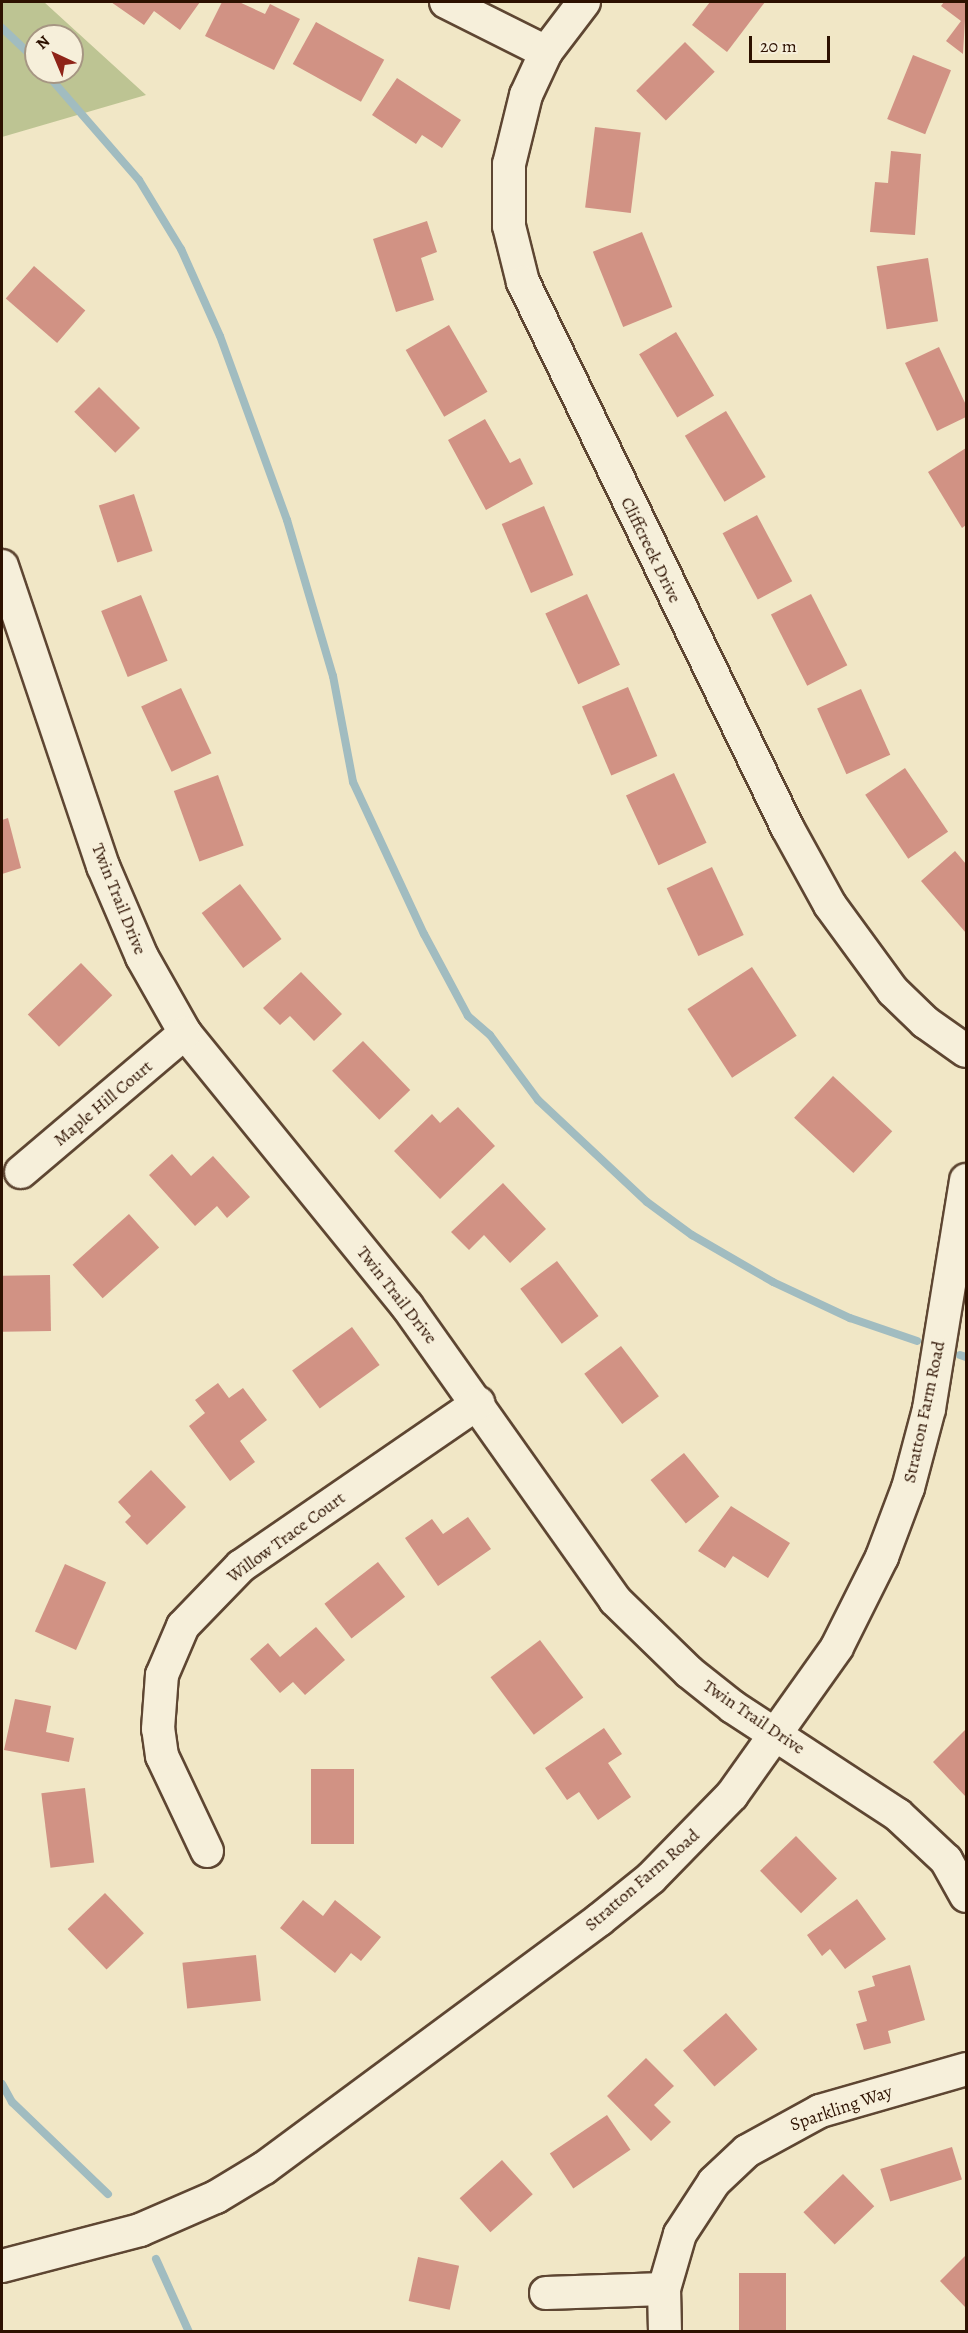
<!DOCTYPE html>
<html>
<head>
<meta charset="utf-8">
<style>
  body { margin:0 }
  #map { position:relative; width:968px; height:2333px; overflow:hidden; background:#f1e7c6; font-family:Alegreya,serif }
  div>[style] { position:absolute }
  .green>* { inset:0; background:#bdc493 }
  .stream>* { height:8px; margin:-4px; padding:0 4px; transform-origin:4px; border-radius:4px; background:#a1bcc0 }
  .building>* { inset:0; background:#d19284; transform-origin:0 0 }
  .roads { filter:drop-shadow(2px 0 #5e4632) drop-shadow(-2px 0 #5e4632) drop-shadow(0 2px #5e4632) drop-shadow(0 -2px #5e4632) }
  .minor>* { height:32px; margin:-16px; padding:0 16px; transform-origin:16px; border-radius:16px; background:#f6efda }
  span { translate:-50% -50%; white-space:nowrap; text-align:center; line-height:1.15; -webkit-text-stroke:5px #f6efda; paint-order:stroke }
  .street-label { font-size:18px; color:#2d1100 }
  .frame { position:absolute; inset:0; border:3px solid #2d1100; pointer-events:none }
  .north { position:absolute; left:24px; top:24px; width:60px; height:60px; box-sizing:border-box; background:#f6efda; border:2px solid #a69683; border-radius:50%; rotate:316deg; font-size:16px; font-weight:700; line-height:24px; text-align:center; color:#2d1100 }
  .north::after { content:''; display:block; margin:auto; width:21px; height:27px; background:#8f2418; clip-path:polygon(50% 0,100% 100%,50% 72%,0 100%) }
  .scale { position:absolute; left:749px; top:36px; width:81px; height:27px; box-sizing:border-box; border:3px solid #2d1100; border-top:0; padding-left:8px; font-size:18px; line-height:21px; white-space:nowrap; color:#2d1100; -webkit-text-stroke:4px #f6efda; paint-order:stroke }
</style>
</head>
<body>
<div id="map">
  <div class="green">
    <i style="clip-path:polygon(evenodd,2px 2px,44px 2px,146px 95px,2px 137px,2px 2px,36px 36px,72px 36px,72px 72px,36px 72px,36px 36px)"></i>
  </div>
  <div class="stream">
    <i style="left:2px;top:28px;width:47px;rotate:43.3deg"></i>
    <i style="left:45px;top:72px;width:143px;rotate:49deg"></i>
    <i style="left:139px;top:180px;width:81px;rotate:58.7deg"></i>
    <i style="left:181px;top:249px;width:95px;rotate:65.9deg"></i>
    <i style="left:220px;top:336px;width:196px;rotate:70deg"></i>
    <i style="left:287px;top:520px;width:163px;rotate:73.6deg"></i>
    <i style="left:333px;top:676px;width:108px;rotate:79.3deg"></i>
    <i style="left:353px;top:782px;width:168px;rotate:65deg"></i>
    <i style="left:424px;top:934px;width:93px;rotate:61.8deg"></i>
    <i style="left:468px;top:1016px;width:29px;rotate:41deg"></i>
    <i style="left:490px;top:1035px;width:81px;rotate:53.6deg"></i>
    <i style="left:538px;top:1100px;width:149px;rotate:43.1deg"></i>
    <i style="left:647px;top:1202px;width:56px;rotate:36.3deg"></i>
    <i style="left:692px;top:1235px;width:94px;rotate:30.1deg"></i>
    <i style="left:773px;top:1282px;width:85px;rotate:25.1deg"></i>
    <i style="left:850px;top:1318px;width:71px;rotate:18.9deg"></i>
    <i style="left:960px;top:1355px;width:6px;rotate:18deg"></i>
    <i style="left:2px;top:2084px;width:21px;rotate:61deg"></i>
    <i style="left:12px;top:2102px;width:133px;rotate:43.8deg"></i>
    <i style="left:156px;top:2259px;width:80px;rotate:65.7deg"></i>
  </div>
  <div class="building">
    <i style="clip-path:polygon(111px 2px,200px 2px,180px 30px,154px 11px,144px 25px)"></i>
    <i style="clip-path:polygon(222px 2px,239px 2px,265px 14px,270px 4px,300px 19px,274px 70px,205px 36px)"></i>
    <i style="clip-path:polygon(710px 2px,765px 2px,727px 52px,692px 25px)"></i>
    <i style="clip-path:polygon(944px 2px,966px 2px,963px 54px,946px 41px,961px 21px,941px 6px)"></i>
    <i style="left:316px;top:22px;width:78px;height:48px;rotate:29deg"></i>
    <i style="left:685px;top:42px;width:42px;height:69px;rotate:45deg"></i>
    <i style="left:913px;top:55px;width:41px;height:69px;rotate:22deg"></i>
    <i style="clip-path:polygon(397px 78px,461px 120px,442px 148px,422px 135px,416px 144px,372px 115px)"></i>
    <i style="left:595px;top:127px;width:46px;height:81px;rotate:7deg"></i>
    <i style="clip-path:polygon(891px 151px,921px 154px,915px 235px,870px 232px,875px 182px,888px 183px)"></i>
    <i style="clip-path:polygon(427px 221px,437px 252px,421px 258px,434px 300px,396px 312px,373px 239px)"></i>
    <i style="left:642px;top:232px;width:81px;height:53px;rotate:68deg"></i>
    <i style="left:928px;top:258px;width:64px;height:52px;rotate:81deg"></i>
    <i style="left:34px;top:266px;width:68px;height:43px;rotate:41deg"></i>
    <i style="left:449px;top:325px;width:77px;height:50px;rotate:60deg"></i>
    <i style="left:676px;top:332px;width:74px;height:43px;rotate:59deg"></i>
    <i style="clip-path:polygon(939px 347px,966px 405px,966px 417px,937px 431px,905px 363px)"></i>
    <i style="left:99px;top:387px;width:58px;height:35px;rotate:45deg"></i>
    <i style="left:726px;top:411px;width:77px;height:48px;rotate:59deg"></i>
    <i style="clip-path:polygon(485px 419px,510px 463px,520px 458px,533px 484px,486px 510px,448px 440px)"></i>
    <i style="clip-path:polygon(966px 448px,966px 525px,962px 528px,928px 472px)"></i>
    <i style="left:134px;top:494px;width:60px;height:37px;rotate:72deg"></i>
    <i style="left:544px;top:506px;width:75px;height:46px;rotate:67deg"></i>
    <i style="left:757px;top:515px;width:75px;height:39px;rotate:62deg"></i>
    <i style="left:587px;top:594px;width:78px;height:46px;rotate:65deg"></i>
    <i style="left:811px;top:594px;width:80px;height:45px;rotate:63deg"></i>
    <i style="left:141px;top:595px;width:71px;height:43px;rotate:68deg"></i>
    <i style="left:628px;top:687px;width:75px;height:50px;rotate:67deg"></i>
    <i style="left:181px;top:688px;width:72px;height:44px;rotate:65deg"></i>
    <i style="left:861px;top:689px;width:72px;height:48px;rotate:66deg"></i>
    <i style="left:905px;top:768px;width:77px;height:48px;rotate:56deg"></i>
    <i style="left:674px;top:773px;width:77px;height:53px;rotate:65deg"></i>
    <i style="left:218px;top:775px;width:75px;height:47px;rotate:70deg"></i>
    <i style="clip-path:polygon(8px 818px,21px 868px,2px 874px,2px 820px)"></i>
    <i style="clip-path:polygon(955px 851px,966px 864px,966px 933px,921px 881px)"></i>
    <i style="left:712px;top:867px;width:75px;height:50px;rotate:65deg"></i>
    <i style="left:240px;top:884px;width:69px;height:48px;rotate:53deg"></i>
    <i style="left:81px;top:963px;width:45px;height:74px;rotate:46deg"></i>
    <i style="left:752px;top:967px;width:82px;height:77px;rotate:57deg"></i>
    <i style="clip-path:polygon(301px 972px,342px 1014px,314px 1041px,290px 1016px,280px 1025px,263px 1008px)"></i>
    <i style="left:363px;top:1041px;width:68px;height:43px;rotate:46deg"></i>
    <i style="left:833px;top:1076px;width:81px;height:57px;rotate:43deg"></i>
    <i style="clip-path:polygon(458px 1107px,495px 1146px,440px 1199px,394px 1151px,432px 1114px,440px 1123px)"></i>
    <i style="clip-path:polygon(172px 1154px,191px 1176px,213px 1156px,250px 1197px,227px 1218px,217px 1206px,195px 1226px,149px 1175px)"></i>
    <i style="clip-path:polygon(503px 1183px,546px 1229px,510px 1263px,484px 1235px,469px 1250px,451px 1232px)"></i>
    <i style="left:129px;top:1214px;width:45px;height:76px;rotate:48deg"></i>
    <i style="left:557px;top:1261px;width:69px;height:46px;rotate:53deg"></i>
    <i style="left:50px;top:1275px;width:56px;height:48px;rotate:89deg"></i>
    <i style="left:352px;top:1327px;width:47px;height:74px;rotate:54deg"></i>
    <i style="left:621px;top:1346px;width:63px;height:46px;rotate:53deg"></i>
    <i style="clip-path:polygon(218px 1383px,229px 1398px,243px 1388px,267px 1420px,240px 1441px,255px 1462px,230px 1481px,189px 1426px,205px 1413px,195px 1400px)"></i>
    <i style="left:684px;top:1453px;width:56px;height:43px;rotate:51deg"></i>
    <i style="clip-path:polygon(151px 1470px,186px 1507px,147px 1545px,125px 1522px,131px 1516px,118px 1502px)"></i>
    <i style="clip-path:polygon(731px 1506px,790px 1543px,768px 1578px,733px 1556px,725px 1568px,698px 1551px)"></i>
    <i style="clip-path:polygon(468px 1517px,491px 1549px,438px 1586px,405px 1538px,432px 1519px,443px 1534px)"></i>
    <i style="left:378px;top:1562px;width:44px;height:68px;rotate:52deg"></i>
    <i style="left:65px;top:1564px;width:45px;height:74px;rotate:24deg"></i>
    <i style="clip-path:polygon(316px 1627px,345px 1660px,305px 1695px,293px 1682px,280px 1693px,250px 1659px,268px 1643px,280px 1657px)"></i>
    <i style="left:540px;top:1640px;width:72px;height:62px;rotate:53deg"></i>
    <i style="clip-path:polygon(15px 1699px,51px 1706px,46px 1732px,74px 1738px,69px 1762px,4px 1750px)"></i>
    <i style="clip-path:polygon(604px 1728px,622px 1754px,608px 1763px,631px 1797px,598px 1820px,579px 1792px,567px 1800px,545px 1768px)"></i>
    <i style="clip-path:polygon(966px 1729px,966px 1797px,933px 1762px)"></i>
    <i style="left:311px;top:1769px;width:43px;height:75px"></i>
    <i style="left:85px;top:1788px;width:75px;height:44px;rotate:83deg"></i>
    <i style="left:796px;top:1836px;width:59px;height:50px;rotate:46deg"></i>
    <i style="left:105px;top:1893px;width:56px;height:52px;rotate:46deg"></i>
    <i style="clip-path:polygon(857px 1899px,886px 1939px,845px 1969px,830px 1949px,822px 1956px,807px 1935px)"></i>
    <i style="clip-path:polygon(303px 1900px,323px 1916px,335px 1900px,381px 1937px,361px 1961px,351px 1953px,335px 1973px,280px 1928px)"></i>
    <i style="left:256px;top:1955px;width:46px;height:74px;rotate:84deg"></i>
    <i style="clip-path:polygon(910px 1965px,925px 2020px,888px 2031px,891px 2043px,864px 2050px,856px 2024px,867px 2021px,858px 1991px,875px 1986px,872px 1976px)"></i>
    <i style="left:726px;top:2013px;width:48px;height:57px;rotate:49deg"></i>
    <i style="clip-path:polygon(646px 2058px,674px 2086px,654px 2105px,671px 2122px,651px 2141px,607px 2096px)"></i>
    <i style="left:607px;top:2115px;width:42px;height:69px;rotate:56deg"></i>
    <i style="left:952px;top:2147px;width:34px;height:75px;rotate:73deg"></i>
    <i style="left:502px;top:2160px;width:46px;height:57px;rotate:48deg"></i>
    <i style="left:843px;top:2174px;width:45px;height:55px;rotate:46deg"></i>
    <i style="clip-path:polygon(966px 2255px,966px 2308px,940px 2281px)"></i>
    <i style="left:418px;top:2257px;width:42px;height:45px;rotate:12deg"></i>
    <i style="left:739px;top:2273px;width:47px;height:59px"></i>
  </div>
  <div class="roads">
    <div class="minor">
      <i style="left:446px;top:2px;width:112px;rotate:26.6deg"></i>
      <i style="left:584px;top:2px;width:63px;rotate:127.2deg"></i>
      <i style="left:546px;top:52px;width:47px;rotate:114.9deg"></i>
      <i style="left:526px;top:95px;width:71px;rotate:103.8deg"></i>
      <i style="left:509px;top:164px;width:62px;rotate:90deg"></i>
      <i style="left:509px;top:226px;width:58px;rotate:76deg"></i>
      <i style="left:523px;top:282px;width:606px;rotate:64.15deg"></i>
      <i style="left:787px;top:827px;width:89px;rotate:61.1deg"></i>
      <i style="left:830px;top:905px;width:107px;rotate:53.8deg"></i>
      <i style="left:893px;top:991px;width:45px;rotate:44.1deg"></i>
      <i style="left:925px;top:1022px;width:50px;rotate:35.3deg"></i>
      <i style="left:2px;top:566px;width:317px;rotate:71.4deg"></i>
      <i style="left:103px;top:866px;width:99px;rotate:66.8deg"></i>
      <i style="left:142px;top:957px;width:87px;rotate:60.5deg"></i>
      <i style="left:185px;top:1033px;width:352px;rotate:50.9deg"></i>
      <i style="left:407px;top:1306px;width:360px;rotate:54.7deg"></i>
      <i style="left:615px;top:1600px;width:103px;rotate:44.2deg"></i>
      <i style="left:689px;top:1672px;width:56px;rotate:38.5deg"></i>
      <i style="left:733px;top:1707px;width:197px;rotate:33.2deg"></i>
      <i style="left:898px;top:1815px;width:66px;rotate:43.2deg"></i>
      <i style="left:946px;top:1860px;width:41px;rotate:60.9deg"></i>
      <i style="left:21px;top:1172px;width:215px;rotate:-40.3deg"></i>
      <i style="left:207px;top:1851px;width:105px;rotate:-115.3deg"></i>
      <i style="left:162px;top:1756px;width:27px;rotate:-98deg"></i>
      <i style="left:158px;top:1729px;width:54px;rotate:-85.8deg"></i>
      <i style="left:162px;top:1675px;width:53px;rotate:-66.8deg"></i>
      <i style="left:183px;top:1626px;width:83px;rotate:-46deg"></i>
      <i style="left:241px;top:1566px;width:288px;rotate:-34.5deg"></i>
      <i style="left:2px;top:2266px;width:143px;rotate:-14.6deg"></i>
      <i style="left:140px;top:2230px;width:83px;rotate:-23.5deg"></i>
      <i style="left:216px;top:2197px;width:56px;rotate:-31.1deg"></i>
      <i style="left:264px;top:2168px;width:417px;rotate:-36.5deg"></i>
      <i style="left:599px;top:1920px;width:67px;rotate:-38.9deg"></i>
      <i style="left:651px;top:1878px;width:116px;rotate:-45.7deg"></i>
      <i style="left:732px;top:1795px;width:181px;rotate:-54.6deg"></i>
      <i style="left:837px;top:1647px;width:101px;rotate:-63.4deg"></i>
      <i style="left:882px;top:1557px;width:74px;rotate:-69.4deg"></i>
      <i style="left:908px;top:1488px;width:82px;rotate:-75.1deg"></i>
      <i style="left:929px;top:1409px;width:232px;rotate:-80.8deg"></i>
      <i style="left:546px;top:2293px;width:118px;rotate:-1.9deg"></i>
      <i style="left:665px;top:2332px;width:43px;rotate:-91.3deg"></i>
      <i style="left:664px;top:2289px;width:57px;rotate:-73.8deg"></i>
      <i style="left:680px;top:2234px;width:62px;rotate:-56.8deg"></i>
      <i style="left:714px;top:2182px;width:45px;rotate:-43.2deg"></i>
      <i style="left:747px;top:2151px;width:83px;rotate:-28.7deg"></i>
      <i style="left:820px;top:2111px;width:152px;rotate:-16deg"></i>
    </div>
  </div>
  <div class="street-label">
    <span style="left:651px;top:550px;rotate:64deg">Cliffcreek Drive</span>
    <span style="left:119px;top:899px;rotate:68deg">Twin Trail Drive</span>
    <span style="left:103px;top:1103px;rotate:-40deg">Maple Hill Court</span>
    <span style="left:397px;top:1295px;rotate:52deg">Twin Trail Drive</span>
    <span style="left:924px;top:1412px;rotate:-78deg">Stratton Farm Road</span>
    <span style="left:286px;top:1537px;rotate:-36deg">Willow Trace Court</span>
    <span style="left:754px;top:1717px;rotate:34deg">Twin Trail Drive</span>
    <span style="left:642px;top:1880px;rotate:-41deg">Stratton Farm Road</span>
    <span style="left:841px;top:2108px;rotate:-19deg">Sparkling Way</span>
  </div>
  <div class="frame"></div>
  <div class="north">N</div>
  <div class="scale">20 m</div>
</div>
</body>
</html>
